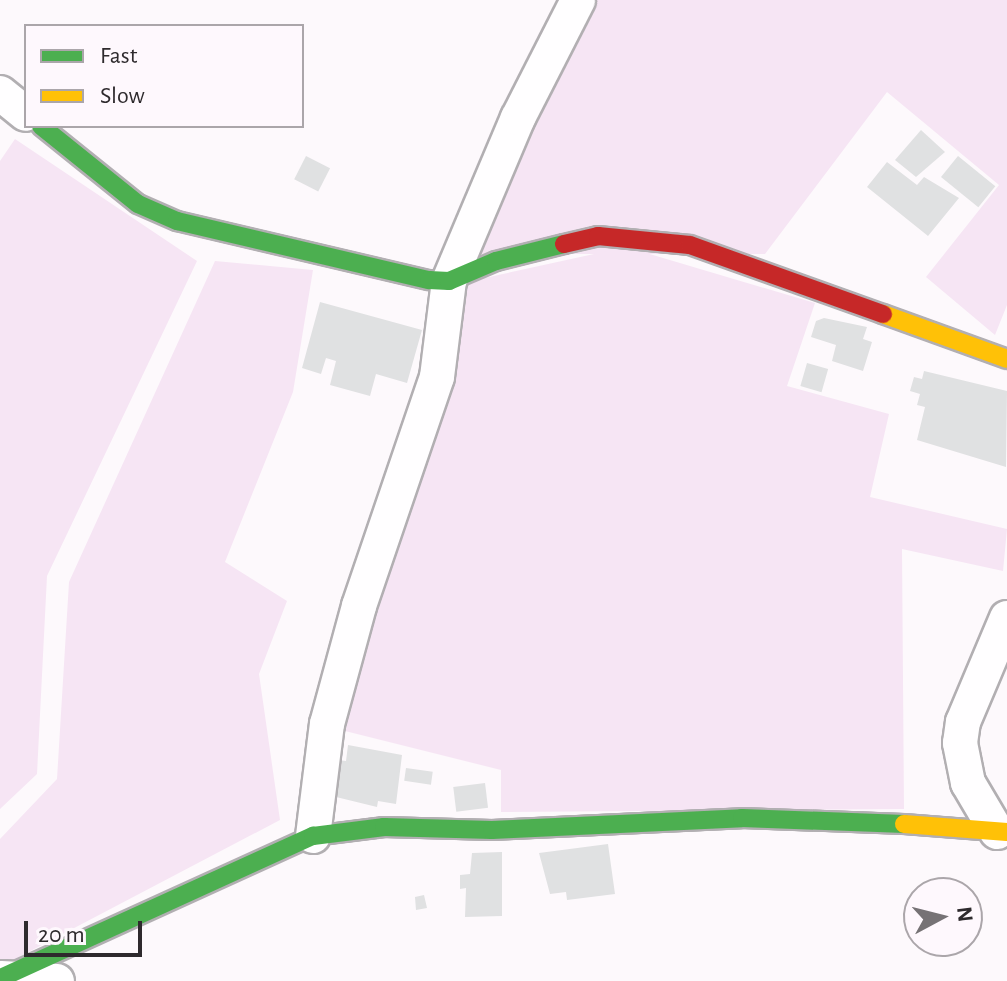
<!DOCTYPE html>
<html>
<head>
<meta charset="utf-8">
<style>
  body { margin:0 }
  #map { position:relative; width:1007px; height:981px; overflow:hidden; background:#fdf9fc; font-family:"Alegreya Sans",sans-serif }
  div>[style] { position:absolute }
  .green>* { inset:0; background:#f6e5f4 }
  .building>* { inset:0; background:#e0e1e2; transform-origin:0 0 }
  .roads { filter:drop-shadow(2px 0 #b2afb2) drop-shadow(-2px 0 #b2afb2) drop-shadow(0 2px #b2afb2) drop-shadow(0 -2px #b2afb2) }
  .street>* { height:34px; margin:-17px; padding:0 17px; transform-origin:17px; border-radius:17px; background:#fffeff }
  .fast>* { height:18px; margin:-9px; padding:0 9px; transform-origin:9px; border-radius:9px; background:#4caf50 }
  .slow>* { height:18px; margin:-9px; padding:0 9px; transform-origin:9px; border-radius:9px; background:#ffc107 }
  .jam>* { height:18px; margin:-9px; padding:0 9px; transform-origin:9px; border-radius:9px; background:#c62828 }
  span { translate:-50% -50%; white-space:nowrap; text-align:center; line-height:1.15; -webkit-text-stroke:6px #fef8fd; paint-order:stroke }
  .legend { position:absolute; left:24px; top:24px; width:280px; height:104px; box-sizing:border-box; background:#fef8fd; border:2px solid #aba6aa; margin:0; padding:10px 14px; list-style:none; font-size:24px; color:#2e2a2d }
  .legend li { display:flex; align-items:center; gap:16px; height:40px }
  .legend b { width:40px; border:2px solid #aba6aa }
  .north { position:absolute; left:903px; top:877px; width:80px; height:80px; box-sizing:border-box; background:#fef8fd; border:2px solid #aba6aa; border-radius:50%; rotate:83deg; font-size:22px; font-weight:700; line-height:32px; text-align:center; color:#2e2a2d }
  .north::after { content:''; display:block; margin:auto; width:28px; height:36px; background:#767275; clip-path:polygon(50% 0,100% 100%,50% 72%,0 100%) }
  .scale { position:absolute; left:24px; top:921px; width:118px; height:36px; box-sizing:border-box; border:4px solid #2e2a2d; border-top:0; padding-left:10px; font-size:24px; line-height:28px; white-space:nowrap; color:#2e2a2d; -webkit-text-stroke:6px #fef8fd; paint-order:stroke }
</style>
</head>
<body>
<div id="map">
  <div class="green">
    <i style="clip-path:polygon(590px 0,1007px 0,1007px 305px,995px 335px,926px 277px,999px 185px,887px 92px,765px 254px,478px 254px,522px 141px)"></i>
    <i style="clip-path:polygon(15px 139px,197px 261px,47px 576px,37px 774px,0 809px,0 161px)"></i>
    <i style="clip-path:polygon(626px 247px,815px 303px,787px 386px,889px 414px,870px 497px,1007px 529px,1003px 571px,902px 549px,904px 809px,501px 812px,501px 770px,337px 729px,466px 282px)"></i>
    <i style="clip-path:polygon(215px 261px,313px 270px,293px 392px,225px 562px,287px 601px,259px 674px,280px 820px,0 967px,0 839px,57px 779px,69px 582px)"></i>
  </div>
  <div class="building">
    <i style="clip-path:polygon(921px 130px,945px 152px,916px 177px,895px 160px)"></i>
    <i style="left:306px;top:156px;width:27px;height:26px;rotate:27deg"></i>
    <i style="left:958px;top:156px;width:48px;height:27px;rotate:39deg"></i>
    <i style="clip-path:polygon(887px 162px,917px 185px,924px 177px,959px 198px,928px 236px,867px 187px)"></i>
    <i style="clip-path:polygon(320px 302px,422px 330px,407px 383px,376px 374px,370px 396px,330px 385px,336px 361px,326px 358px,321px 374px,302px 368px)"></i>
    <i style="clip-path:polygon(824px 318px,867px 327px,863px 339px,872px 342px,863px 371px,832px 361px,836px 345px,811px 337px,816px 321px)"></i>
    <i style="left:807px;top:363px;width:22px;height:24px;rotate:16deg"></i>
    <i style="clip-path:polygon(924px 371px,1007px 391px,1006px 467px,917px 440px,925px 407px,917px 405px,920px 394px,910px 391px,914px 377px,922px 379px)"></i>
    <i style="clip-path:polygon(348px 745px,402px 755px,396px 804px,378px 801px,377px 807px,332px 796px,337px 760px,346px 761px)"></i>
    <i style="left:406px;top:768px;width:27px;height:13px;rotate:8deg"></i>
    <i style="left:485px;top:783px;width:25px;height:32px;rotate:83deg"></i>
    <i style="clip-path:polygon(608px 844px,615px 894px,567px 900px,566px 892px,550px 894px,539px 853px)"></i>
    <i style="clip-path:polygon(502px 852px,502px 916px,465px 917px,466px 888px,460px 889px,460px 875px,470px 874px,472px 853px)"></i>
    <i style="clip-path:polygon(424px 895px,427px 908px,416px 910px,415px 897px)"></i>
  </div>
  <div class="roads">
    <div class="street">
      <i style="left:0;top:93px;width:33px;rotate:39deg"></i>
      <i style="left:997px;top:832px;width:57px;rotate:-120.6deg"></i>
      <i style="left:968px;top:783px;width:41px;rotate:-101.3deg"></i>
      <i style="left:960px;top:743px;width:21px;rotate:-82deg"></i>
      <i style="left:963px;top:722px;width:113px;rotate:-67.1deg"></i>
      <i style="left:313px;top:836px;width:113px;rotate:-82.9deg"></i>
      <i style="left:327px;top:724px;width:122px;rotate:-74.8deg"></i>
      <i style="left:359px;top:606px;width:242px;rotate:-71.2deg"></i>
      <i style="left:437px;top:377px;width:97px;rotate:-82.9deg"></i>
      <i style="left:449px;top:281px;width:177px;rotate:-67.1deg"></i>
      <i style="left:518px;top:118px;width:132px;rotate:-63deg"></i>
      <i style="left:1px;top:978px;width:56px;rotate:3.1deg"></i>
    </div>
    <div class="fast">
      <i style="left:41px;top:126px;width:124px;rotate:38.8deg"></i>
      <i style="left:138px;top:204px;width:43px;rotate:23.6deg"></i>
      <i style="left:177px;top:221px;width:259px;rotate:13.2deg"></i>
      <i style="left:429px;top:280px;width:20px;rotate:3deg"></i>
      <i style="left:449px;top:281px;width:51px;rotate:-23.1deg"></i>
      <i style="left:496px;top:261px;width:70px;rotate:-14deg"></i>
      <i style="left:3px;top:977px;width:341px;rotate:-24.5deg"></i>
      <i style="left:313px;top:836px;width:72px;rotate:-7.2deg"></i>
      <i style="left:384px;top:827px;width:108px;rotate:1.6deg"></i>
      <i style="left:492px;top:830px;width:250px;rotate:-2.7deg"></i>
      <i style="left:742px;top:818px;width:162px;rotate:2.1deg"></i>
    </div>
    <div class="slow">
      <i style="left:883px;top:314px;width:132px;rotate:19.9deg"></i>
      <i style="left:904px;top:824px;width:103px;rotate:4.4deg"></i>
    </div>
    <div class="jam">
      <i style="left:564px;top:244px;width:35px;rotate:-13deg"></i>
      <i style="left:598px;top:236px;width:92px;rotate:5.6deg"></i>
      <i style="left:690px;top:245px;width:205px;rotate:19.7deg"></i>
    </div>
  </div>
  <ul class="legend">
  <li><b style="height:10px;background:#4caf50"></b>Fast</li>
  <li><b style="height:10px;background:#ffc107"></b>Slow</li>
  </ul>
  <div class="north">N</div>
  <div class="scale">20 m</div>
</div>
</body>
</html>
